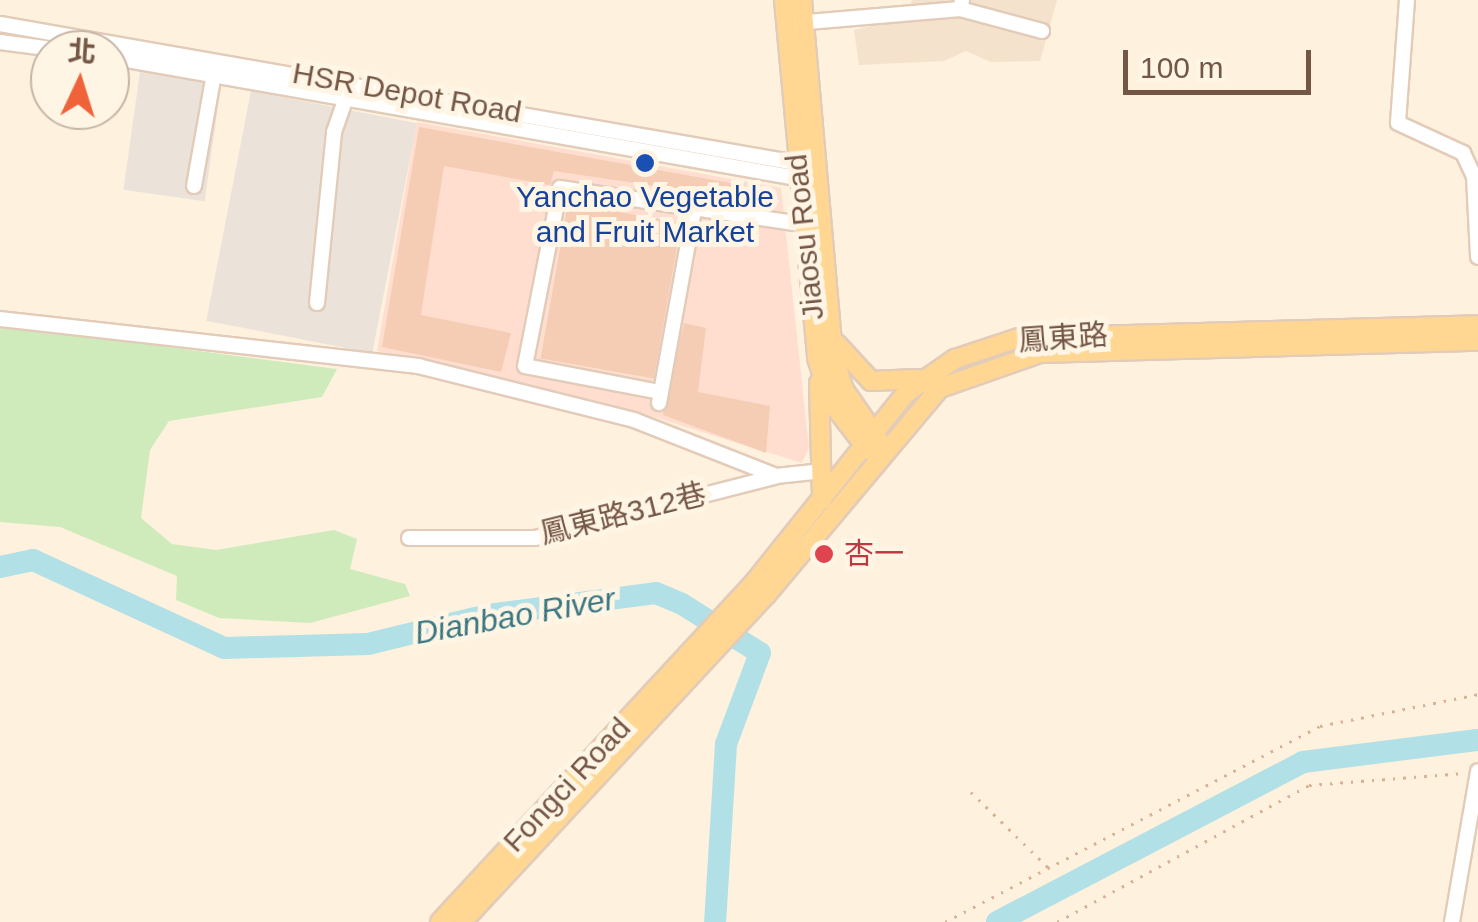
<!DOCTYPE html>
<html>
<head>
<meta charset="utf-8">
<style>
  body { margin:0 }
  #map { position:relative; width:1478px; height:922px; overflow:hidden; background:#fef1dd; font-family:Helvetica,"Noto Sans TC",sans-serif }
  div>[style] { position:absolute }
  .residential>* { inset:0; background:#f5e2cc }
  .commercial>* { inset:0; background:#ffded0 }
  .industrial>* { inset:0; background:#ebe2da; transform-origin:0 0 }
  .green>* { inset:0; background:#cfebbc }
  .river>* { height:22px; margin:-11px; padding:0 11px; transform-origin:11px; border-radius:11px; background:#b2e0e7 }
  .building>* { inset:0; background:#f4cdb4; transform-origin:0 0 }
  .path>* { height:2.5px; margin-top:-1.25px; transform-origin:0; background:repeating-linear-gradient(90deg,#d9b197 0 2.5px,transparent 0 10.5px) }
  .roads { filter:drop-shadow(2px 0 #e2ccb9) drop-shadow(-2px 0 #e2ccb9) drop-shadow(0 2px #e2ccb9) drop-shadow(0 -2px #e2ccb9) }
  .minor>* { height:14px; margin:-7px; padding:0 7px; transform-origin:7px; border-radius:7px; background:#fff }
  .major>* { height:18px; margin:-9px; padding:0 9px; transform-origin:9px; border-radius:9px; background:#ffd793 }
  .dots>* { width:28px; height:28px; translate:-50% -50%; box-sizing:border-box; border:5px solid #fff5e5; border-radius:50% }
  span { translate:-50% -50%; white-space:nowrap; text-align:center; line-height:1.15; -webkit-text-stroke:10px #fff5e5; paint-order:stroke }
  .street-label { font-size:30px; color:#745645 }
  .transit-label { font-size:30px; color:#164399 }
  .health-label { font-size:30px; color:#be3a42 }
  .left { translate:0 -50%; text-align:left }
  .water-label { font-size:32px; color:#3b7783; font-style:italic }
  .north { position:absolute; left:30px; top:30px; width:100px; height:100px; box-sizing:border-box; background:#fff5e5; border:2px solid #c7b5a5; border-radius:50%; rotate:4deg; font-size:28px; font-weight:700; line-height:40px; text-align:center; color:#745645 }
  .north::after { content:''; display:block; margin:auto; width:35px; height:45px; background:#f0633a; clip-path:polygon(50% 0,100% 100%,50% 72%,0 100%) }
  .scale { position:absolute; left:1123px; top:50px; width:188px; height:45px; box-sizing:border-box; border:5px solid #745645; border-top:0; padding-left:12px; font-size:30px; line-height:35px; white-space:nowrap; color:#745645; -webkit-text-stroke:8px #fff5e5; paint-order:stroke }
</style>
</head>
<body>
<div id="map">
  <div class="residential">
    <i style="clip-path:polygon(912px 0,1057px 0,1040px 61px,991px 62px,966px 51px,944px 61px,859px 65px,854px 30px,906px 17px)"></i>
  </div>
  <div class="commercial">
    <i style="clip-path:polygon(417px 122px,781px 188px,809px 448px,802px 463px,651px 416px,377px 351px)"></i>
  </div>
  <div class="industrial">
    <i style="left:140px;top:72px;width:82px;height:119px;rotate:8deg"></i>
    <i style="left:251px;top:91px;width:169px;height:234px;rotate:11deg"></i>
  </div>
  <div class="green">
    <i style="clip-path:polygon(0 325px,337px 369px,322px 397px,169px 421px,150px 450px,141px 518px,172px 544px,216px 550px,334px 530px,357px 539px,350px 569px,405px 584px,410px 596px,310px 623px,219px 618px,176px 600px,177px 576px,60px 527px,0 522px)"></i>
  </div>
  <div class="river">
    <i style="left:0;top:567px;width:34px;rotate:-12deg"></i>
    <i style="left:33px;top:560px;width:210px;rotate:24.7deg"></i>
    <i style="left:224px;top:648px;width:144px;rotate:-1.6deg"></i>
    <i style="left:368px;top:644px;width:122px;rotate:-13.7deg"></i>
    <i style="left:487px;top:615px;width:170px;rotate:-7.4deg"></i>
    <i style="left:656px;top:593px;width:28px;rotate:23deg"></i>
    <i style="left:682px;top:604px;width:92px;rotate:32.1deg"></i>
    <i style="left:760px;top:653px;width:97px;rotate:110.5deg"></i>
    <i style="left:726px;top:744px;width:178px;rotate:93.5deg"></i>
    <i style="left:997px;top:922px;width:345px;rotate:-27.6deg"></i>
    <i style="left:1303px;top:762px;width:176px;rotate:-7.2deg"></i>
  </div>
  <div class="building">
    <i style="clip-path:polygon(419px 127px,764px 189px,762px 202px,554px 171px,550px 185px,444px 166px,421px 315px,511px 333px,501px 372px,382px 347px)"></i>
    <i style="left:568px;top:203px;width:115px;height:158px;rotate:10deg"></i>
    <i style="clip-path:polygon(684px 323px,706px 328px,698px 392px,770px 406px,766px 453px,663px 415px)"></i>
  </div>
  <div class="path">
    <i style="left:971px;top:792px;width:110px;rotate:44.3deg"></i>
    <i style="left:945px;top:922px;width:423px;rotate:-27.6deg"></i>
    <i style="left:1320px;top:726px;width:161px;rotate:-11.4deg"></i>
    <i style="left:1057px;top:922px;width:287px;rotate:-28.5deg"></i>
    <i style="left:1309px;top:785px;width:156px;rotate:-4.4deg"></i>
  </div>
  <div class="roads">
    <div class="minor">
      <i style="left:1407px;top:0;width:123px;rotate:94.2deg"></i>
      <i style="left:1398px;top:123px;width:72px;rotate:24.8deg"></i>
      <i style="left:1463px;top:153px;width:26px;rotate:65deg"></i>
      <i style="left:1474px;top:177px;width:80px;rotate:87.1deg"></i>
      <i style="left:960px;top:9px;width:85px;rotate:15deg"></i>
      <i style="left:796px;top:23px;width:165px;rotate:-4.9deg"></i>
      <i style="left:960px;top:9px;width:9px;rotate:-77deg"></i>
      <i style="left:0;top:24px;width:820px;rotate:9.9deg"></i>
      <i style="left:0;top:42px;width:62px;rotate:7.5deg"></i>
      <i style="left:110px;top:57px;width:709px;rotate:9.99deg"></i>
      <i style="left:194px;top:186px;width:120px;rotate:-79.9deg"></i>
      <i style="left:317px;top:303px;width:172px;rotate:-84.3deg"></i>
      <i style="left:334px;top:132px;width:42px;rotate:-70.7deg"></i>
      <i style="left:0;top:319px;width:421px;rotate:6.4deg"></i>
      <i style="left:418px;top:366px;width:223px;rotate:14deg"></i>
      <i style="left:634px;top:420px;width:153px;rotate:21.5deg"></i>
      <i style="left:776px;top:476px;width:47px;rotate:-6.1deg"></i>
      <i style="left:660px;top:392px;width:137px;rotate:-169.1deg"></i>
      <i style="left:525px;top:366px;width:181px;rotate:-78.9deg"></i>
      <i style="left:560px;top:188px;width:257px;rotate:8.5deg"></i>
      <i style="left:659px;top:403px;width:195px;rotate:-79.7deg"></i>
      <i style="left:409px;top:538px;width:126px"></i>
      <i style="left:535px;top:538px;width:248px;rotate:-14.3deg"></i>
      <i style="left:1452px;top:922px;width:153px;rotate:-80.2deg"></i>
    </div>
    <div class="major">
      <i style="left:784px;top:0;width:360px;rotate:84.7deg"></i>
      <i style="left:817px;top:358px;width:47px;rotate:71.6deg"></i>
      <i style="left:832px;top:403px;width:59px;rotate:52.5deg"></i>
      <i style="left:802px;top:0;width:355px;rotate:85deg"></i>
      <i style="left:833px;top:354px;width:38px;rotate:73deg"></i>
      <i style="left:844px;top:390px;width:60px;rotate:55.2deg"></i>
      <i style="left:837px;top:344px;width:50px;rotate:47.4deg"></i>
      <i style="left:871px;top:381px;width:46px;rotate:-2.5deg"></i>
      <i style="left:819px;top:383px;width:117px;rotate:88.5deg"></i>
      <i style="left:440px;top:922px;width:461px;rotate:-47.2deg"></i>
      <i style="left:753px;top:584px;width:245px;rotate:-51.3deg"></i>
      <i style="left:906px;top:393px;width:60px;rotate:-34.8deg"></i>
      <i style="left:955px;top:359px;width:67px;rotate:-18.2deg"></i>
      <i style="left:1019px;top:338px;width:459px;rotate:-1.6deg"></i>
      <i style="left:462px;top:922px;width:446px;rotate:-47.1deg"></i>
      <i style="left:766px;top:595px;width:270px;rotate:-50deg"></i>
      <i style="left:940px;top:388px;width:106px;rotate:-19.3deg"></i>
      <i style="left:1040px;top:353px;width:438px;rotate:-1.6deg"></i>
    </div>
  </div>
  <div class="dots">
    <i style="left:645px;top:163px;background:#1a4fb4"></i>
    <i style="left:824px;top:554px;background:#e0444e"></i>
  </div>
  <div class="street-label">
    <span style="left:407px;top:93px;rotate:10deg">HSR Depot Road</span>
    <span style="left:805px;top:237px;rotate:-96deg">Jiaosu Road</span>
    <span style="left:1063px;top:338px;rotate:-4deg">鳳東路</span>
    <span style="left:623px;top:514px;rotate:-14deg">鳳東路312巷</span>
    <span style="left:567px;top:785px;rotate:-47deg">Fongci Road</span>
  </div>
  <div class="transit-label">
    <span style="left:645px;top:214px">Yanchao Vegetable<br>and Fruit Market</span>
  </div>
  <div class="health-label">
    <span class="left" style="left:844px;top:554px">杏一</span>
  </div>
  <div class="water-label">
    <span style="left:515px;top:616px;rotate:-10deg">Dianbao River</span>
  </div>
  <div class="north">北</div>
  <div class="scale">100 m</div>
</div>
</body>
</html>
